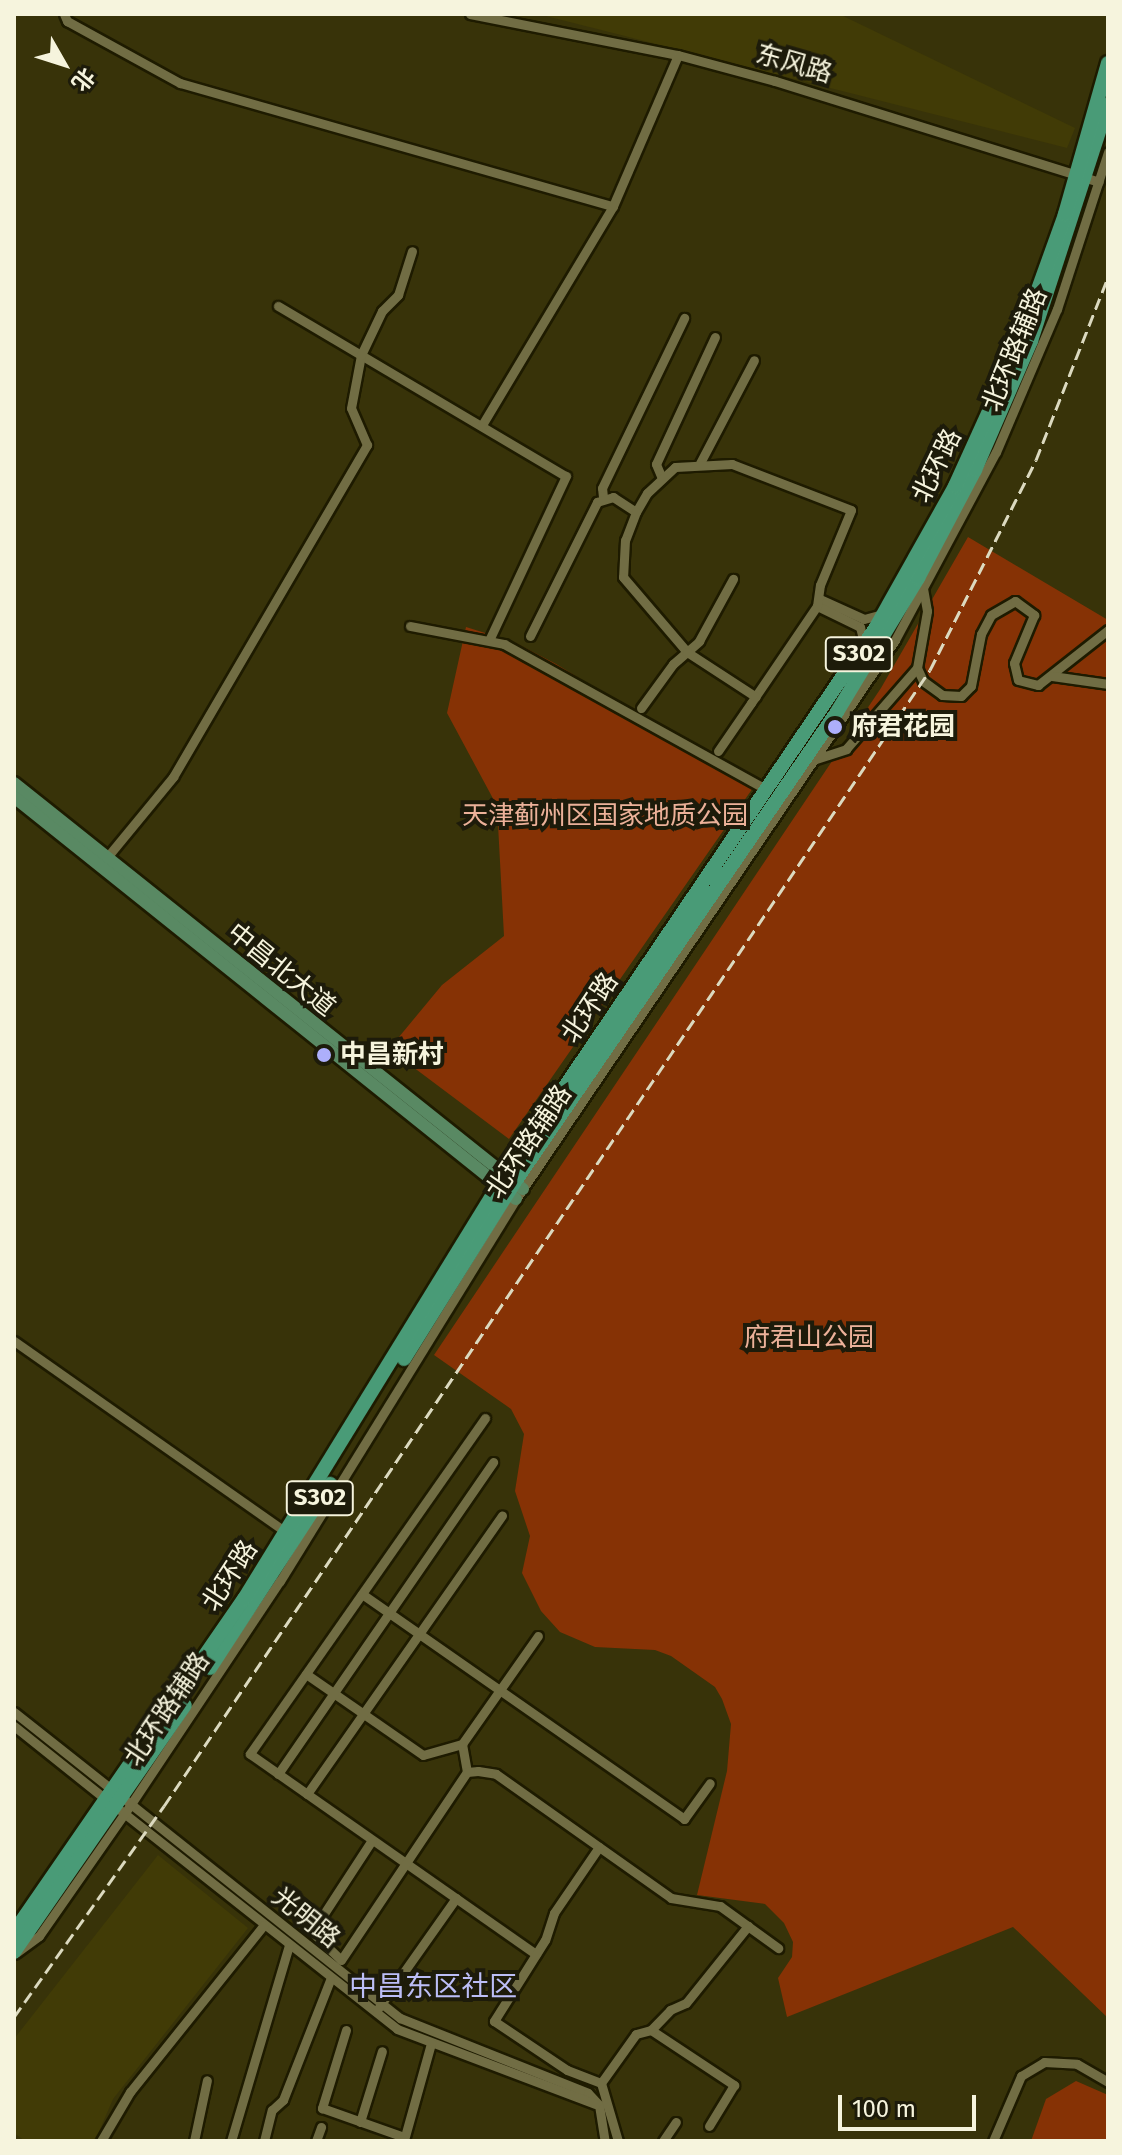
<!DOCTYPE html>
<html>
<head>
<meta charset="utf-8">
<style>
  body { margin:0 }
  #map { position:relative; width:1122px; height:2155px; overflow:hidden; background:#383309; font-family:"Fira Sans","Noto Sans SC",sans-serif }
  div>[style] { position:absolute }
  .built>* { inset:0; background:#413b06 }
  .green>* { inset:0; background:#863205 }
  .roads { filter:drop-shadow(2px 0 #1e1b00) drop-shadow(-2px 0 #1e1b00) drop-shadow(0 2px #1e1b00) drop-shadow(0 -2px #1e1b00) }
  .minor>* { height:9px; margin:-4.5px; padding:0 4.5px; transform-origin:4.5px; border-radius:4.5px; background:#716d44 }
  .major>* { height:12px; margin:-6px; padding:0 6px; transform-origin:6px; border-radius:6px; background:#598963 }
  .highway>* { height:14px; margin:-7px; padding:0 7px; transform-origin:7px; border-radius:7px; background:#499b77 }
  .rail>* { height:3px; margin-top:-1.5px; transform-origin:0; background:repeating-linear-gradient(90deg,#dcdac0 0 12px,transparent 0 18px) }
  .dots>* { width:22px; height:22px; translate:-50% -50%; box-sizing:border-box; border:4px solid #1d1b0a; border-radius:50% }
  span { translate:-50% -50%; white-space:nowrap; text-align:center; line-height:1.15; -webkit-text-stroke:8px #1d1b0a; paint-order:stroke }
  .shield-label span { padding:2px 6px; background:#1d1b0a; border:2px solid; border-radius:6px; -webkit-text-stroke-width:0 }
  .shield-label { font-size:24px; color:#f6f4dd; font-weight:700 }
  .street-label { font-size:26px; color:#f6f4dd }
  .poi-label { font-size:26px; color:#f6f4dd; font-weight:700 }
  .left { translate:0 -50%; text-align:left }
  .park-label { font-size:26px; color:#ecb199 }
  .neighbourhood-label { font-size:28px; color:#bcbef7 }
  .frame { position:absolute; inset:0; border:16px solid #f6f4dd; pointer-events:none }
  .north { position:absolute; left:24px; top:24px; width:80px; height:80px; -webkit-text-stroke:6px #1d1b0a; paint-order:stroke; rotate:129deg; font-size:22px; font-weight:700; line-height:32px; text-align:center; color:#f6f4dd }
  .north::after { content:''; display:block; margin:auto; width:28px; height:36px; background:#f6f4dd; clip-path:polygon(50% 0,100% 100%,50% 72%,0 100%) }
  .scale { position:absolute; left:838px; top:2095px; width:138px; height:36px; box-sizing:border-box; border:4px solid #f6f4dd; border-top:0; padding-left:10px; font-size:24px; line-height:28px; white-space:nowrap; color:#f6f4dd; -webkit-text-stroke:6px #1d1b0a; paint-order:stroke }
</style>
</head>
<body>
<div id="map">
  <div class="built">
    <i style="clip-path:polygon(538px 14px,839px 14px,1075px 128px,1067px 148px)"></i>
    <i style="clip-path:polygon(158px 1855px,248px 1928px,113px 2099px,95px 2141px,25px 2141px,14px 2133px,14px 2039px)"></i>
  </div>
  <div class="green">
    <i style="clip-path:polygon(968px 537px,1108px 620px,1108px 2018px,1013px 1927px,787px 2017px,778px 1978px,792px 1957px,793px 1942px,784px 1923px,765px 1904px,697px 1895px,727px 1771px,731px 1724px,722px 1699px,715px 1687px,671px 1656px,655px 1650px,595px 1647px,560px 1632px,541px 1611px,522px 1573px,530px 1536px,515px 1491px,524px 1434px,511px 1409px,434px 1355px,881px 688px)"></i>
    <i style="clip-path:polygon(466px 627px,514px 642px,556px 664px,755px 785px,509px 1139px,389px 1049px,442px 985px,504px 936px,497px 806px,447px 713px)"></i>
    <i style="clip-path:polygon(1076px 2081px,1108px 2095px,1108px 2141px,1031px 2141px,1046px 2099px)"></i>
  </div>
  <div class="roads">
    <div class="minor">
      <i style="left:64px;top:14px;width:8px;rotate:67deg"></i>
      <i style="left:67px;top:21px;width:129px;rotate:28.8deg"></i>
      <i style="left:180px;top:83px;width:450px;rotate:15.9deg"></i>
      <i style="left:470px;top:14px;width:212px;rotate:11.2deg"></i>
      <i style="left:678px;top:55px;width:100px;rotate:15deg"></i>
      <i style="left:775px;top:81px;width:339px;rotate:17.3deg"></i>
      <i style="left:278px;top:306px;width:334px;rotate:30.6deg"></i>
      <i style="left:566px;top:476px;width:179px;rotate:115.1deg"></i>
      <i style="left:482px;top:425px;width:255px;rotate:-59.1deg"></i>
      <i style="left:613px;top:206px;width:164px;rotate:-66.7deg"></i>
      <i style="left:700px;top:463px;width:116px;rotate:-62.3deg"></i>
      <i style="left:661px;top:476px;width:13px;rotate:-113deg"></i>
      <i style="left:656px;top:464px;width:140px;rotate:-65.1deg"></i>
      <i style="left:603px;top:497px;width:9px;rotate:-96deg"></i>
      <i style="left:602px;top:488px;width:189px;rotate:-64.2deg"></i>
      <i style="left:820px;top:599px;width:48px;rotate:24.4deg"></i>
      <i style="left:864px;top:619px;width:20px;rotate:-15deg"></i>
      <i style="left:817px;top:606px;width:48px;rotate:26deg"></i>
      <i style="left:860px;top:627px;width:16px;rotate:76deg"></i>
      <i style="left:410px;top:626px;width:96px;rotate:10.8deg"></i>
      <i style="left:504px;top:644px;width:297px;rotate:29deg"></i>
      <i style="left:530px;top:636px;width:150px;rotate:-63.4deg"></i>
      <i style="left:597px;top:502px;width:17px;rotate:-17deg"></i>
      <i style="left:613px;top:497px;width:27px;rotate:33deg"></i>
      <i style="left:917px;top:668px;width:14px;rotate:65deg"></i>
      <i style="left:923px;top:681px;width:24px;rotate:36deg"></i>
      <i style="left:942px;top:695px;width:19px;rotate:3deg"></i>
      <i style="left:961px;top:696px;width:14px;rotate:-45deg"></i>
      <i style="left:971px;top:686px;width:53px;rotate:-79.1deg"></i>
      <i style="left:981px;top:634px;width:21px;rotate:-62deg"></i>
      <i style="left:991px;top:615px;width:28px;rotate:-30deg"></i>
      <i style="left:1015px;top:601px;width:24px;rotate:36deg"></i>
      <i style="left:1034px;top:615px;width:52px;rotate:112.6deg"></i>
      <i style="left:1014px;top:663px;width:17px;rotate:77deg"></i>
      <i style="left:1018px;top:680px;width:21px;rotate:14deg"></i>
      <i style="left:1038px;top:685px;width:89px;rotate:-38.2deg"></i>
      <i style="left:1052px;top:676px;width:57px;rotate:8.1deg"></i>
      <i style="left:641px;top:708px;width:54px;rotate:-54deg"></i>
      <i style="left:673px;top:664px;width:35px;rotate:-41deg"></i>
      <i style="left:699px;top:641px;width:71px;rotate:-61.3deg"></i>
      <i style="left:718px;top:751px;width:58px;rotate:-55.5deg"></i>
      <i style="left:751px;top:703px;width:117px;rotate:-55.8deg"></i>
      <i style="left:817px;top:606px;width:21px;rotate:-82deg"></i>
      <i style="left:820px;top:585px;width:81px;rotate:-67.5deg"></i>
      <i style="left:851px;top:510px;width:128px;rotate:-158.9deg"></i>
      <i style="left:732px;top:464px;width:57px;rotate:177deg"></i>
      <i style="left:675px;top:467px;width:38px;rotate:137deg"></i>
      <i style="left:647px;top:493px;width:22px;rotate:120deg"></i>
      <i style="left:636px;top:512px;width:30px;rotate:111deg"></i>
      <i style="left:625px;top:540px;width:37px;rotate:93deg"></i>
      <i style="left:623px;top:577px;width:99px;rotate:49.5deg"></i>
      <i style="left:687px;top:652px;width:82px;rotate:33.1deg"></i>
      <i style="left:816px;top:759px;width:32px;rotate:-18deg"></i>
      <i style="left:846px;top:749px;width:108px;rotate:-48.8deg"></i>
      <i style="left:917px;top:668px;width:58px;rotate:-80deg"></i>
      <i style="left:927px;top:611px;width:23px;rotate:-100deg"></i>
      <i style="left:104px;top:861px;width:109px;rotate:-50.6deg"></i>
      <i style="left:173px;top:777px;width:385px;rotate:-59.7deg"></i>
      <i style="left:367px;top:445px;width:40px;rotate:-113.4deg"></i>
      <i style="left:351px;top:408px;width:54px;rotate:-79.3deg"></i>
      <i style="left:361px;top:355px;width:49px;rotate:-64.5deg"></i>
      <i style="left:382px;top:311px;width:23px;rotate:-45deg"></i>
      <i style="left:398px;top:295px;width:46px;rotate:-72.3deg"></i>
      <i style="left:14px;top:1341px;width:334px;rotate:35.1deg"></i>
      <i style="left:485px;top:1418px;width:410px;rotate:125deg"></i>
      <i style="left:250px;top:1754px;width:349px;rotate:35deg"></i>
      <i style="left:362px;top:1594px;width:393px;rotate:34.9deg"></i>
      <i style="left:684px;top:1819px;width:44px;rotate:-54.2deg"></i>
      <i style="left:306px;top:1674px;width:142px;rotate:34.7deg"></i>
      <i style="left:423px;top:1755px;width:41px;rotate:-15.8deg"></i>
      <i style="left:14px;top:1712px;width:129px;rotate:38.4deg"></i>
      <i style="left:14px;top:1726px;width:120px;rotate:38.6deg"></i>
      <i style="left:467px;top:1772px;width:28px;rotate:-100deg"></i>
      <i style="left:462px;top:1744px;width:132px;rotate:-54.9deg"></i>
      <i style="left:278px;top:1774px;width:379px;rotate:-55.4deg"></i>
      <i style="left:307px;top:1794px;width:340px;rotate:-55deg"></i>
      <i style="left:127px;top:1801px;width:349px;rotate:38.5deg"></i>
      <i style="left:400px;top:2018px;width:202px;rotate:21.7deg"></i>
      <i style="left:588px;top:2093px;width:16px;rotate:47deg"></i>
      <i style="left:599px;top:2105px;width:36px;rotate:81deg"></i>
      <i style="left:120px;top:1810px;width:353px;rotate:38.3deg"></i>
      <i style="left:397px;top:2029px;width:212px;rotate:20.7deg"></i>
      <i style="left:372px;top:1840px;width:110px;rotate:123.1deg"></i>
      <i style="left:312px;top:1932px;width:40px;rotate:44deg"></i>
      <i style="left:341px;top:1960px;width:226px;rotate:-56.2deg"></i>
      <i style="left:467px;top:1772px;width:11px;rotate:-5deg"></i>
      <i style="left:478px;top:1771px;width:18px;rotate:9deg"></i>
      <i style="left:496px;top:1774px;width:214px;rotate:35.3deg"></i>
      <i style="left:671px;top:1898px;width:50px;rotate:9.3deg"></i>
      <i style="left:720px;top:1906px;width:72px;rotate:35.9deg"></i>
      <i style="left:599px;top:1847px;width:80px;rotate:124.3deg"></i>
      <i style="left:554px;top:1913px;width:28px;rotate:108deg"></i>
      <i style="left:545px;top:1940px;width:96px;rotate:122.2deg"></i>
      <i style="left:494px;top:2021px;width:88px;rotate:33.9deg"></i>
      <i style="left:567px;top:2070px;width:36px;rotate:21deg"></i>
      <i style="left:601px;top:2083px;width:60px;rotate:73.7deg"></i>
      <i style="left:17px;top:1952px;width:27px;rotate:-36deg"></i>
      <i style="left:39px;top:1936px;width:161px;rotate:-55.1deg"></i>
      <i style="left:131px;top:1804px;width:268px;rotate:-56.3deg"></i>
      <i style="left:280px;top:1581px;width:449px;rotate:-58.3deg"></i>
      <i style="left:516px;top:1199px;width:675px;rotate:-55.86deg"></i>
      <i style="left:895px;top:640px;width:213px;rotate:-61.8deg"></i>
      <i style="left:996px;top:452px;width:155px;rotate:-66.9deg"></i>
      <i style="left:1057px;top:309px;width:165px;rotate:-72deg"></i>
      <i style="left:377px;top:2010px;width:137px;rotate:-54.8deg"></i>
      <i style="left:346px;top:2030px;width:82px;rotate:107.1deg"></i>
      <i style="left:322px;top:2108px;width:87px;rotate:19.5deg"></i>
      <i style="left:651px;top:2030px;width:100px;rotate:33.5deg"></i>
      <i style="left:734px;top:2085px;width:48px;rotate:121.4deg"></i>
      <i style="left:601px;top:2083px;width:60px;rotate:-54.5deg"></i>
      <i style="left:636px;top:2034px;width:16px;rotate:-15deg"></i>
      <i style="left:651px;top:2030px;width:28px;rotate:-46deg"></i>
      <i style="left:670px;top:2010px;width:17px;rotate:-24deg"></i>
      <i style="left:686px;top:2003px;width:99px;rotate:-51.2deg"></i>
      <i style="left:360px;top:2122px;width:74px;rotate:-72.8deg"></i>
      <i style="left:404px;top:2140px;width:101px;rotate:-74.4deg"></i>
      <i style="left:101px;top:2141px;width:57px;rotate:-59.4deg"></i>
      <i style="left:130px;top:2092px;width:214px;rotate:-51.3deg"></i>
      <i style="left:194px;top:2141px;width:62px;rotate:-78deg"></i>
      <i style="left:231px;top:2141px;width:204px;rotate:-73.5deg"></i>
      <i style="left:264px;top:2141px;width:32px;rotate:-76deg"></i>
      <i style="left:272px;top:2110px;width:15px;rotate:-42deg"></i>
      <i style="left:283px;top:2100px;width:129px;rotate:-68.6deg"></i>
      <i style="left:316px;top:2141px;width:15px;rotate:-70deg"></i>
      <i style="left:663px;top:2141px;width:23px;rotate:-56deg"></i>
      <i style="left:993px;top:2141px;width:71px;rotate:-66.7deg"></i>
      <i style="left:1021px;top:2076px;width:27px;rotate:-31deg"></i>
      <i style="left:1044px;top:2062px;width:33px;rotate:3deg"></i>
      <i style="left:1077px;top:2064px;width:36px;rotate:30deg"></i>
    </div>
    <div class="major">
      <i style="left:14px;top:783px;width:651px;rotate:38.58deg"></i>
      <i style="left:14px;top:797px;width:643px;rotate:38.69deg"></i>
    </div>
    <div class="highway">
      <i style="left:404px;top:1359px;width:208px;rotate:-58deg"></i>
      <i style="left:514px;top:1183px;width:571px;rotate:-55.56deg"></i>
      <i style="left:837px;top:712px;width:157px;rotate:-58.8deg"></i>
      <i style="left:918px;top:578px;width:122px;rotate:-62.2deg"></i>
      <i style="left:975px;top:470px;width:141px;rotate:-66.5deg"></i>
      <i style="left:1031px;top:341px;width:249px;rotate:-72deg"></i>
      <i style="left:210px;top:1668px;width:220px;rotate:-56.9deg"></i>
      <i style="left:14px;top:1932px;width:405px;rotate:-55.4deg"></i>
      <i style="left:244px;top:1599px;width:483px;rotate:-58.4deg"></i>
      <i style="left:497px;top:1187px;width:676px;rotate:-55.91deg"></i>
      <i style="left:876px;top:627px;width:162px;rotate:-60.7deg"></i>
      <i style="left:955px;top:486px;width:143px;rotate:-65.6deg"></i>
      <i style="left:1014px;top:356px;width:151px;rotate:-70.2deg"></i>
      <i style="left:1065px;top:214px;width:157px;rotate:-74.1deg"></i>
      <i style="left:14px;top:1952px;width:300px;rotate:-55.3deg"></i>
    </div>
  </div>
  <div class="rail">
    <i style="left:14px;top:2017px;width:259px;rotate:-54.6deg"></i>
    <i style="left:164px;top:1806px;width:1370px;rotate:-56.01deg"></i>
    <i style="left:930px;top:670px;width:235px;rotate:-63.2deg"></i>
    <i style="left:1036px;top:460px;width:197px;rotate:-68.5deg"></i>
  </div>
  <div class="dots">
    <i style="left:835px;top:727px;background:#adaffb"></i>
    <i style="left:324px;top:1055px;background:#adaffb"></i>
  </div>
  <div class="shield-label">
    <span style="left:859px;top:654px">S302</span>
    <span style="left:320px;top:1498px">S302</span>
  </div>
  <div class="street-label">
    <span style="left:794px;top:64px;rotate:16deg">东风路</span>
    <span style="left:1015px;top:350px;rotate:-68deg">北环路辅路</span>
    <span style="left:937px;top:466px;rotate:-64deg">北环路</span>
    <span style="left:281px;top:970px;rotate:39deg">中昌北大道</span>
    <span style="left:590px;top:1008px;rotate:-56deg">北环路</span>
    <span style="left:529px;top:1142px;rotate:-56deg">北环路辅路</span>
    <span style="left:230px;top:1576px;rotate:-57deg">北环路</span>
    <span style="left:167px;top:1709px;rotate:-56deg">北环路辅路</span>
    <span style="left:306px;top:1918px;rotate:39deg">光明路</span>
  </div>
  <div class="poi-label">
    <span class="left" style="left:851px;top:727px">府君花园</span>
    <span class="left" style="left:340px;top:1055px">中昌新村</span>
  </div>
  <div class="park-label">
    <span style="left:605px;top:816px">天津蓟州区国家地质公园</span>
    <span style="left:809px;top:1338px">府君山公园</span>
  </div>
  <div class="neighbourhood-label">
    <span style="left:433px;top:1987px">中昌东区社区</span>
  </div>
  <div class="frame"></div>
  <div class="north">北</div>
  <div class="scale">100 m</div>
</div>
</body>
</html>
